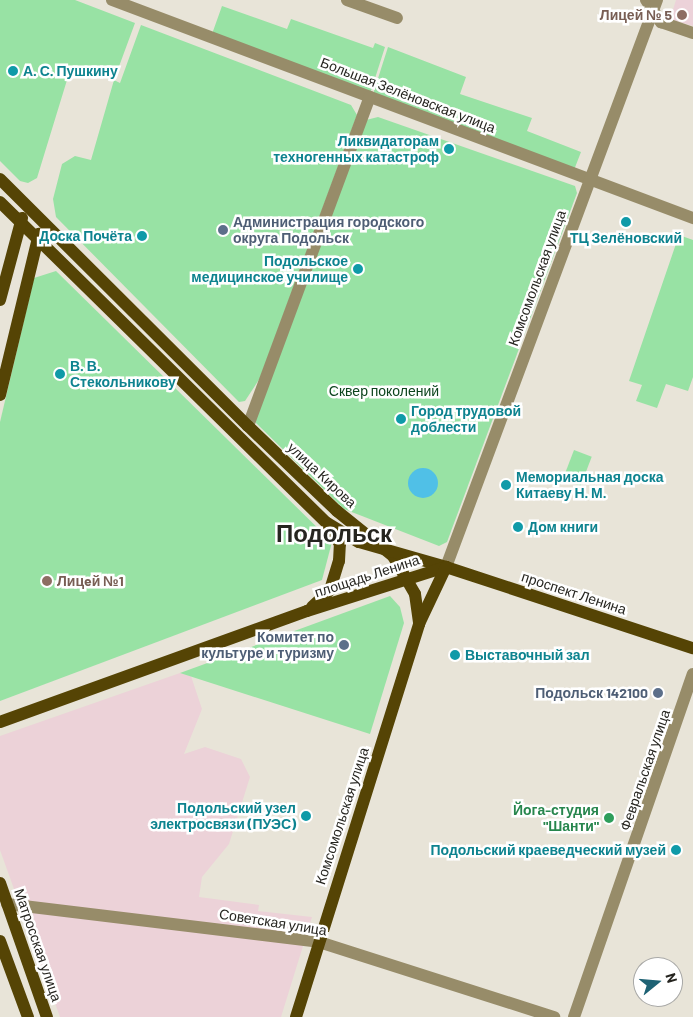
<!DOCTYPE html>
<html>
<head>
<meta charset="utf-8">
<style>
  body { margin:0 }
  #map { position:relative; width:693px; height:1017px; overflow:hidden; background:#e8e4d8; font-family:Barlow,sans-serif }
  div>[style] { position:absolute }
  .commercial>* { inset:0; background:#ecd2d8 }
  .education>* { inset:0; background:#ecd2d9 }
  .green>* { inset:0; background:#98e2a4; transform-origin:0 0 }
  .water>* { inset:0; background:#50c0e7 }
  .round { border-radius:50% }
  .minor>* { height:12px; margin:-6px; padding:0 6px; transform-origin:6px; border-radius:6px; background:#978c69 }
  .major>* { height:12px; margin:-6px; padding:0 6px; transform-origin:6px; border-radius:6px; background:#554405 }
  .dots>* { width:14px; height:14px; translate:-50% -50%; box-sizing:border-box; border:2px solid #fff; border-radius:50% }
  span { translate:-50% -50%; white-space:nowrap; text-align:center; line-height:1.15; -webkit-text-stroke:5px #fff; paint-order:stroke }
  .education-label { font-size:14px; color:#785e54; font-weight:700 }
  .right { translate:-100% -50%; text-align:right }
  .left { translate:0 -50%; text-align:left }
  .culture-label { font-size:14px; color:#0d838f; font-weight:700 }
  .street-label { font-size:14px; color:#262520 }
  .service-label { font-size:14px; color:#4e5e75; font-weight:700 }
  .park-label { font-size:14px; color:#0c441d }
  .leisure-label { font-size:14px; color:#27864d; font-weight:700 }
  .town-label { font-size:24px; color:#262520; font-weight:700 }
  .north { position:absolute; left:633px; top:957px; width:50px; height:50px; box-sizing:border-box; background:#fff; border:1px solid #a8a8a6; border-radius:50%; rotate:73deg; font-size:14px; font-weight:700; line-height:20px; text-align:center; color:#262520 }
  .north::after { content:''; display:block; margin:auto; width:18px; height:22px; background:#1e6274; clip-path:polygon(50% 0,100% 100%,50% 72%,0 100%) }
</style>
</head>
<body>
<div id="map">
  <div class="commercial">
    <i style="clip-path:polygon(180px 673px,191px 676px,202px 709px,184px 754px,205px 747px,241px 759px,250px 777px,229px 844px,202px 877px,199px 897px,259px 905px,258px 911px,312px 917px,281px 1017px,60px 1017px,0 850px,0 736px)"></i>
  </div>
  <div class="education">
    <i style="clip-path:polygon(676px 0,693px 0,693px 26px,670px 19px)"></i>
  </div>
  <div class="green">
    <i style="clip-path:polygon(0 0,75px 0,135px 23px,114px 80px,120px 83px,141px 25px,351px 105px,357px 115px,260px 378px,245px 401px,239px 402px,56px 217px,53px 199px,62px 164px,75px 156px,91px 160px,114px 80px,71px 67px,37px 178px,28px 183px,20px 181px,0 161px)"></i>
    <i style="clip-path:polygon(222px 6px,287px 29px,291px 19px,373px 48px,375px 43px,385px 47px,370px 94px,212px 34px)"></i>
    <i style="clip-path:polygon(388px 47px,466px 77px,460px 94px,532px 118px,527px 131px,581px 152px,574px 170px,373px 94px)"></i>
    <i style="clip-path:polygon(378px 117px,575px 186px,577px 193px,447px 542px,439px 546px,344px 509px,255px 422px,366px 120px)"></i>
    <i style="clip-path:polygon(679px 235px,693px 240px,693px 377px,688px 391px,666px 384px,657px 408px,636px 401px,642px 385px,629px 381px)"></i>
    <i style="clip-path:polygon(56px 271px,332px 542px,322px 580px,0 701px,0 422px,34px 278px)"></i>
    <i style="left:574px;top:450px;width:19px;height:31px;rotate:21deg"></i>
    <i style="clip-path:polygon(390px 596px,400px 607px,404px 623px,370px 734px,180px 673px)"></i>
  </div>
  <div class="water">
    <i class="round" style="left:408px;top:468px;width:30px;height:30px"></i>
  </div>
  <div class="minor">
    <i style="left:112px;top:0;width:621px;rotate:20.57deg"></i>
    <i style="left:347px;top:0;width:53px;rotate:19.8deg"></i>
    <i style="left:646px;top:0;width:27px;rotate:56deg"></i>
    <i style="left:661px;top:22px;width:34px;rotate:19deg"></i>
    <i style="left:248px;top:426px;width:351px;rotate:-69.7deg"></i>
    <i style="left:446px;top:567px;width:605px;rotate:-69.59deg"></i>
    <i style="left:7px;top:904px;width:314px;rotate:6.9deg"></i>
    <i style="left:319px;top:942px;width:247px;rotate:17.7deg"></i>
    <i style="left:574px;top:1017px;width:363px;rotate:-70.9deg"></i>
  </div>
  <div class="major">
    <i style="left:0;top:179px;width:350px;rotate:44.9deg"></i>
    <i style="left:248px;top:426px;width:123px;rotate:43.7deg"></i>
    <i style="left:337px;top:511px;width:72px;rotate:38.8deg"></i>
    <i style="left:393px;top:556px;width:44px;rotate:59.9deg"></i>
    <i style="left:415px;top:594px;width:30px;rotate:82deg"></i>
    <i style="left:0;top:202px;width:458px;rotate:44.5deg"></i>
    <i style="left:327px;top:523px;width:37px;rotate:31deg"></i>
    <i style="left:359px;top:542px;width:91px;rotate:16deg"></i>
    <i style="left:446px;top:567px;width:260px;rotate:18.2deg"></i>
    <i style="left:0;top:300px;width:85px;rotate:-75deg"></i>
    <i style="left:0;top:395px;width:166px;rotate:-76.4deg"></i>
    <i style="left:312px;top:607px;width:25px;rotate:-43deg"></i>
    <i style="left:330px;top:590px;width:30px;rotate:-73deg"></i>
    <i style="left:339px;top:561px;width:17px;rotate:-87deg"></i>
    <i style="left:340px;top:544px;width:22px;rotate:-122deg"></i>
    <i style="left:0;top:722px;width:326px;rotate:-19.9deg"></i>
    <i style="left:307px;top:611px;width:146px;rotate:-17.6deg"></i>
    <i style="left:0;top:883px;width:142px;rotate:70.7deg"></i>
    <i style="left:0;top:941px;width:81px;rotate:69.8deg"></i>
    <i style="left:296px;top:1017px;width:412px;rotate:-72.6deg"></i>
    <i style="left:419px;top:624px;width:63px;rotate:-64.7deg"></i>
  </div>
  <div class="dots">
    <i style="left:682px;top:15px;background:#8d6e63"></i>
    <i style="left:13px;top:71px;background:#0f9aa8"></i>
    <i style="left:449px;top:149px;background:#0f9aa8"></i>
    <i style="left:626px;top:222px;background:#0f9aa8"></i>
    <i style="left:223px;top:230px;background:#5c6f8a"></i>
    <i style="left:142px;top:236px;background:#0f9aa8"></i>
    <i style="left:358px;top:269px;background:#0f9aa8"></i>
    <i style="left:60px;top:374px;background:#0f9aa8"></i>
    <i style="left:401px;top:419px;background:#0f9aa8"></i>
    <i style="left:506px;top:485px;background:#0f9aa8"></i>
    <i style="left:518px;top:527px;background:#0f9aa8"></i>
    <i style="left:47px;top:581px;background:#8d6e63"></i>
    <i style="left:344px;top:645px;background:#5c6f8a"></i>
    <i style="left:455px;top:655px;background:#0f9aa8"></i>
    <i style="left:658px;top:693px;background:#5c6f8a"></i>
    <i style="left:306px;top:816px;background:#0f9aa8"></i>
    <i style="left:609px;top:818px;background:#2e9e5b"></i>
    <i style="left:676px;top:850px;background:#0f9aa8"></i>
  </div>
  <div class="education-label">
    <span class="right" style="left:672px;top:15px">Лицей № 5</span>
    <span class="left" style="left:57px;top:581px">Лицeй №1</span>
  </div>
  <div class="culture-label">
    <span class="left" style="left:23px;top:71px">А. С. Пушкину</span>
    <span class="right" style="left:439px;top:149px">Ликвидаторам<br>техногенных катастроф</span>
    <span class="right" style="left:132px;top:236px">Доска Почёта</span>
    <span style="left:626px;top:238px">ТЦ Зелёновский</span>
    <span class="right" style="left:348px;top:269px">Подольское<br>медицинское училище</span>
    <span class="left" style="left:70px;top:374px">В. В.<br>Стекольникову</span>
    <span class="left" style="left:411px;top:419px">Город трудовой<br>доблести</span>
    <span class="left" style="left:516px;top:485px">Мемориальная доска<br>Китаеву Н. М.</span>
    <span class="left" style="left:528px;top:527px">Дом книги</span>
    <span class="left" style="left:465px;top:655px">Выставочный зал</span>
    <span class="right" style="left:296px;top:816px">Подольский узел<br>электросвязи (ПУЭС)</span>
    <span class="right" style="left:666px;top:850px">Подольский краеведческий музей</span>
  </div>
  <div class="street-label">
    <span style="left:408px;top:95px;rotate:21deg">Большая Зелёновская улица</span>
    <span style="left:537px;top:278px;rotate:-70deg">Комсомольская улица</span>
    <span style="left:322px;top:475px;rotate:43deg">улица Кирова</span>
    <span style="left:367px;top:576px;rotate:-18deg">площадь Ленина</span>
    <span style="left:574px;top:593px;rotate:18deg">проспект Ленина</span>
    <span style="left:645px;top:770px;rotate:-71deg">Февральская улица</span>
    <span style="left:342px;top:816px;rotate:-72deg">Комсомольская улица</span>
    <span style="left:273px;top:922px;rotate:9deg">Советская улица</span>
    <span style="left:38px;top:945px;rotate:71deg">Матросская улица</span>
  </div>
  <div class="service-label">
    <span class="left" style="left:233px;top:230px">Администрация городского<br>округа Подольск</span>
    <span class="right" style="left:334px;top:645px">Комитет по<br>культуре и туризму</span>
    <span class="right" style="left:648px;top:693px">Подольск 142100</span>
  </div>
  <div class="park-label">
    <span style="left:384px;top:391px">Сквер поколений</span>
  </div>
  <div class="leisure-label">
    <span class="right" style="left:599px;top:818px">Йога-студия<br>"Шанти"</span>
  </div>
  <div class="town-label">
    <span style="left:334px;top:533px">Подольск</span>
  </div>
  <div class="north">N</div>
</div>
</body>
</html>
